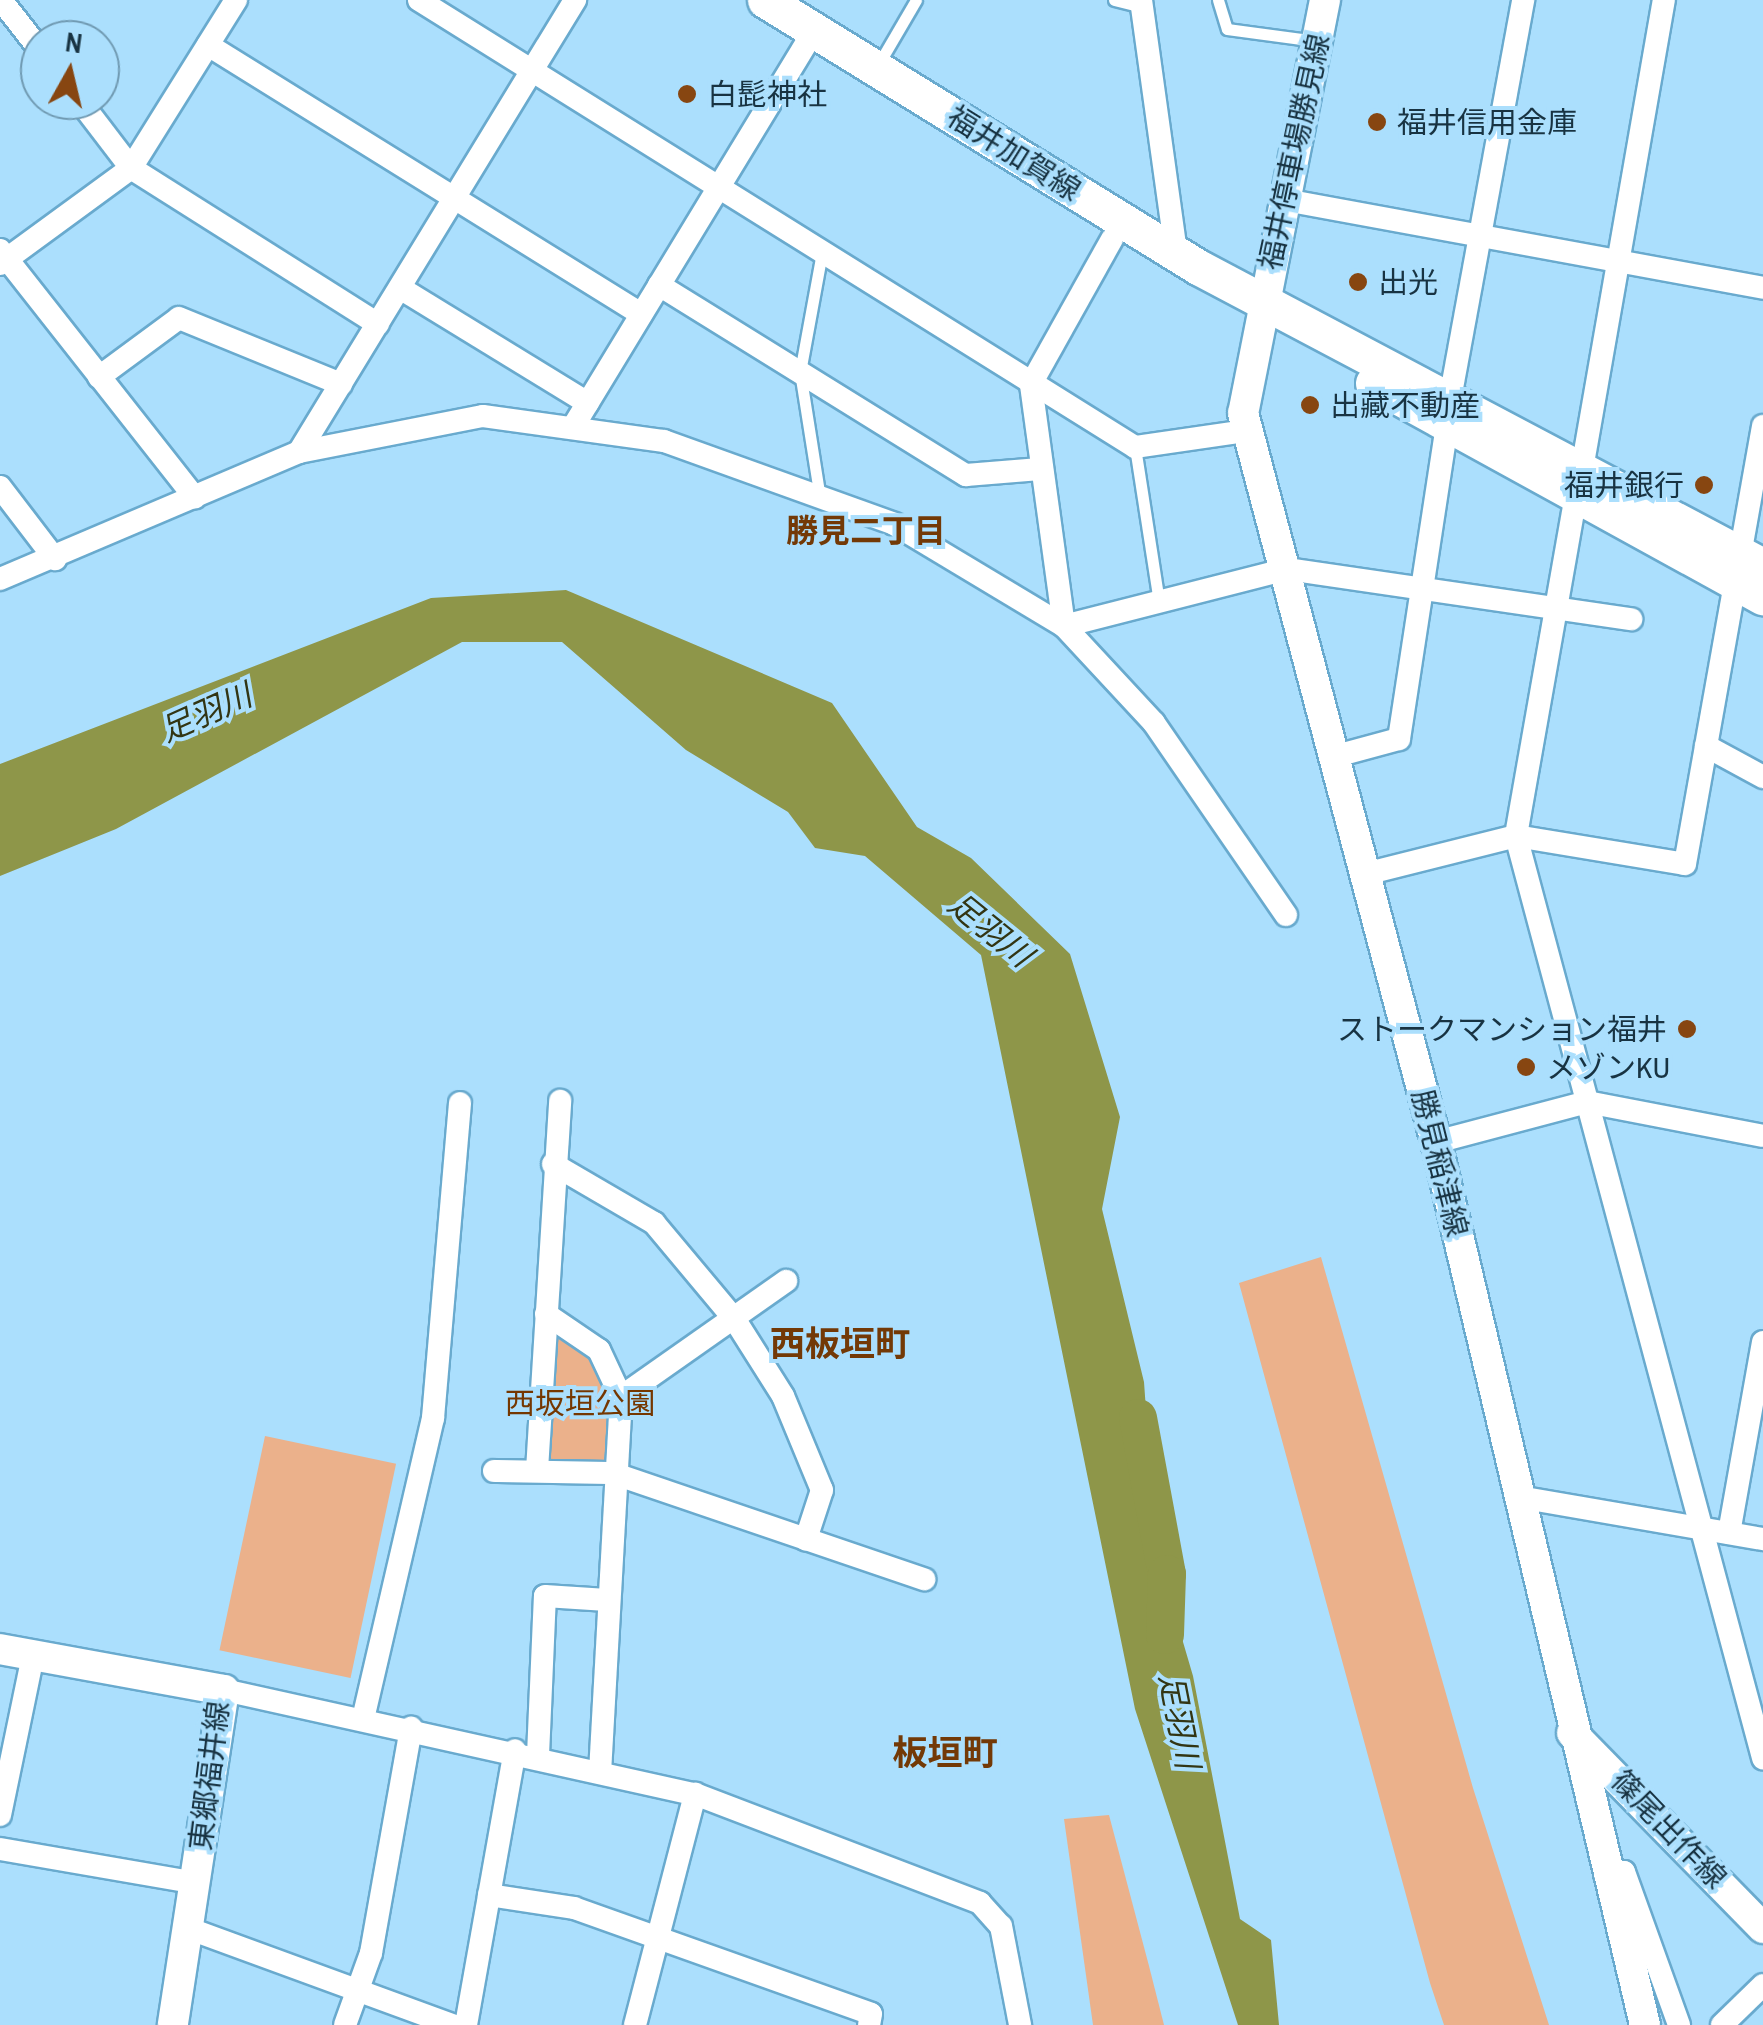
<!DOCTYPE html>
<html>
<head>
<meta charset="utf-8">
<style>
  body { margin:0 }
  #map { position:relative; width:1763px; height:2025px; overflow:hidden; background:#abdffd; font-family:"Archivo Narrow","Noto Sans JP",sans-serif }
  div>[style] { position:absolute }
  .green>* { inset:0; background:#ebb18b; transform-origin:0 0 }
  .water>* { inset:0; background:#8e9649 }
  .river>* { height:38px; margin:-19px; padding:0 19px; transform-origin:19px; border-radius:19px; background:#8e9649 }
  .roads { filter:drop-shadow(2px 0 #69aace) drop-shadow(-2px 0 #69aace) drop-shadow(0 2px #69aace) drop-shadow(0 -2px #69aace) }
  .lane>* { height:11px; margin:-5.5px; padding:0 5.5px; transform-origin:5.5px; border-radius:5.5px; background:#fff }
  .street>* { height:22px; margin:-11px; padding:0 11px; transform-origin:11px; border-radius:11px; background:#fff }
  .secondary>* { height:30px; margin:-15px; padding:0 15px; transform-origin:15px; border-radius:15px; background:#fff }
  .primary>* { height:35px; margin:-17.5px; padding:0 17.5px; transform-origin:17.5px; border-radius:17.5px; background:#fff }
  .dots>* { width:28px; height:28px; translate:-50% -50%; box-sizing:border-box; border:5px solid #abdffd; border-radius:50% }
  span { translate:-50% -50%; white-space:nowrap; text-align:center; line-height:1.15; -webkit-text-stroke:8px #abdffd; paint-order:stroke }
  .poi-label { font-size:30px; color:#183342 }
  .left { translate:0 -50%; text-align:left }
  .right { translate:-100% -50%; text-align:right }
  .street-label { font-size:30px; color:#183342 }
  .park-label { font-size:30px; color:#753700 }
  .neighbourhood-label { font-size:32px; color:#733906; font-weight:700 }
  .water-label { font-size:32px; color:#323513; font-style:italic }
  .quarter-label { font-size:35px; color:#733906; font-weight:700 }
  .north { position:absolute; left:20px; top:20px; width:100px; height:100px; box-sizing:border-box; background:#abdffd; border:2px solid #709ab2; border-radius:50%; rotate:8deg; font-size:28px; font-weight:700; line-height:40px; text-align:center; color:#183342 }
  .north::after { content:''; display:block; margin:auto; width:35px; height:45px; background:#874611; clip-path:polygon(50% 0,100% 100%,50% 72%,0 100%) }
</style>
</head>
<body>
<div id="map">
  <div class="green">
    <i style="clip-path:polygon(1321px 1257px,1473px 1788px,1549px 2025px,1444px 2025px,1430px 1983px,1239px 1283px)"></i>
    <i style="clip-path:polygon(550px 1325px,579px 1337px,616px 1398px,604px 1470px,543px 1464px)"></i>
    <i style="left:265px;top:1436px;width:134px;height:219px;rotate:12deg"></i>
    <i style="clip-path:polygon(1109px 1815px,1149px 1966px,1164px 2025px,1093px 2025px,1064px 1819px)"></i>
  </div>
  <div class="water">
    <i style="clip-path:polygon(566px 590px,832px 703px,917px 827px,971px 858px,1070px 954px,1120px 1117px,1102px 1209px,1144px 1382px,1156px 1550px,1193px 1676px,1240px 1919px,1271px 1940px,1279px 2025px,1238px 2025px,1135px 1709px,981px 955px,865px 856px,815px 848px,788px 812px,686px 750px,562px 642px,462px 642px,116px 829px,0 876px,0 764px,431px 598px)"></i>
  </div>
  <div class="river">
    <i style="left:1138px;top:1418px;width:159px;rotate:79.5deg"></i>
    <i style="left:1167px;top:1574px;width:61px;rotate:91.9deg"></i>
  </div>
  <div class="roads">
    <div class="lane">
      <i style="left:1114px;top:0;width:29px;rotate:14deg"></i>
      <i style="left:1218px;top:0;width:30px;rotate:73deg"></i>
      <i style="left:1227px;top:29px;width:90px;rotate:7.7deg"></i>
      <i style="left:878px;top:65px;width:75px;rotate:-59.7deg"></i>
      <i style="left:1135px;top:447px;width:157px;rotate:81.2deg"></i>
      <i style="left:819px;top:492px;width:121px;rotate:-99deg"></i>
      <i style="left:800px;top:372px;width:122px;rotate:-79.6deg"></i>
    </div>
    <div class="street">
      <i style="left:1px;top:0;width:63px;rotate:52deg"></i>
      <i style="left:419px;top:0;width:844px;rotate:31.98deg"></i>
      <i style="left:1135px;top:447px;width:112px;rotate:-8.2deg"></i>
      <i style="left:1141px;top:0;width:255px;rotate:82.1deg"></i>
      <i style="left:208px;top:45px;width:510px;rotate:31.85deg"></i>
      <i style="left:79px;top:100px;width:86px;rotate:52.6deg"></i>
      <i style="left:131px;top:168px;width:292px;rotate:32.3deg"></i>
      <i style="left:1285px;top:200px;width:486px;rotate:10.4deg"></i>
      <i style="left:0;top:250px;width:315px;rotate:51.8deg"></i>
      <i style="left:0;top:264px;width:162px;rotate:-36.2deg"></i>
      <i style="left:131px;top:168px;width:198px;rotate:-58deg"></i>
      <i style="left:659px;top:285px;width:361px;rotate:31.8deg"></i>
      <i style="left:966px;top:475px;width:74px;rotate:-4.6deg"></i>
      <i style="left:400px;top:288px;width:220px;rotate:31.5deg"></i>
      <i style="left:99px;top:377px;width:99px;rotate:-36.4deg"></i>
      <i style="left:179px;top:318px;width:175px;rotate:22.2deg"></i>
      <i style="left:1450px;top:399px;width:406px;rotate:-79.6deg"></i>
      <i style="left:573px;top:427px;width:464px;rotate:-58.7deg"></i>
      <i style="left:299px;top:452px;width:530px;rotate:-58.59deg"></i>
      <i style="left:1582px;top:469px;width:476px;rotate:-80.1deg"></i>
      <i style="left:0;top:487px;width:91px;rotate:52.6deg"></i>
      <i style="left:1576px;top:495px;width:346px;rotate:100deg"></i>
      <i style="left:1516px;top:836px;width:955px;rotate:75deg"></i>
      <i style="left:0;top:579px;width:325px;rotate:-23deg"></i>
      <i style="left:299px;top:452px;width:187px;rotate:-11.1deg"></i>
      <i style="left:483px;top:416px;width:183px;rotate:7.9deg"></i>
      <i style="left:664px;top:441px;width:245px;rotate:19.8deg"></i>
      <i style="left:894px;top:524px;width:198px;rotate:31deg"></i>
      <i style="left:1064px;top:626px;width:132px;rotate:47.1deg"></i>
      <i style="left:1154px;top:723px;width:233px;rotate:55.5deg"></i>
      <i style="left:1064px;top:626px;width:230px;rotate:-14.3deg"></i>
      <i style="left:1287px;top:569px;width:348px;rotate:8.3deg"></i>
      <i style="left:1064px;top:626px;width:244px;rotate:-97.8deg"></i>
      <i style="left:1031px;top:384px;width:166px;rotate:-60.8deg"></i>
      <i style="left:1706px;top:746px;width:65px;rotate:28.5deg"></i>
      <i style="left:1336px;top:756px;width:65px;rotate:-15.1deg"></i>
      <i style="left:1399px;top:739px;width:317px;rotate:-81.3deg"></i>
      <i style="left:1365px;top:874px;width:156px;rotate:-14.1deg"></i>
      <i style="left:1516px;top:836px;width:171px;rotate:9.4deg"></i>
      <i style="left:1685px;top:864px;width:445px;rotate:-79.9deg"></i>
      <i style="left:1436px;top:1142px;width:156px;rotate:-14.8deg"></i>
      <i style="left:1587px;top:1102px;width:179px;rotate:10.9deg"></i>
      <i style="left:553px;top:1164px;width:117px;rotate:30.3deg"></i>
      <i style="left:654px;top:1223px;width:126px;rotate:50.1deg"></i>
      <i style="left:735px;top:1320px;width:90px;rotate:57.7deg"></i>
      <i style="left:783px;top:1396px;width:102px;rotate:67.5deg"></i>
      <i style="left:822px;top:1490px;width:52px;rotate:108.1deg"></i>
      <i style="left:546px;top:1314px;width:64px;rotate:34.2deg"></i>
      <i style="left:599px;top:1350px;width:52px;rotate:64.9deg"></i>
      <i style="left:621px;top:1397px;width:373px;rotate:93.2deg"></i>
      <i style="left:621px;top:1397px;width:202px;rotate:-35.1deg"></i>
      <i style="left:537px;top:1470px;width:370px;rotate:-86.4deg"></i>
      <i style="left:494px;top:1471px;width:118px;rotate:1deg"></i>
      <i style="left:612px;top:1473px;width:330px;rotate:18.8deg"></i>
      <i style="left:1519px;top:1497px;width:248px;rotate:9.8deg"></i>
      <i style="left:1729px;top:1533px;width:194px;rotate:-79.9deg"></i>
      <i style="left:224px;top:1690px;width:482px;rotate:12.5deg"></i>
      <i style="left:695px;top:1794px;width:305px;rotate:20.9deg"></i>
      <i style="left:980px;top:1903px;width:31px;rotate:48deg"></i>
      <i style="left:1001px;top:1926px;width:101px;rotate:79.1deg"></i>
      <i style="left:363px;top:1719px;width:309px;rotate:-76.9deg"></i>
      <i style="left:433px;top:1418px;width:316px;rotate:-85.1deg"></i>
      <i style="left:538px;top:1755px;width:159px;rotate:-87.5deg"></i>
      <i style="left:545px;top:1596px;width:62px;rotate:3.7deg"></i>
      <i style="left:0;top:1815px;width:163px;rotate:-78.3deg"></i>
      <i style="left:0;top:1849px;width:199px;rotate:9.8deg"></i>
      <i style="left:1605px;top:1874px;width:19px;rotate:-6deg"></i>
      <i style="left:1624px;top:1872px;width:163px;rotate:70.2deg"></i>
      <i style="left:489px;top:1895px;width:86px;rotate:8.7deg"></i>
      <i style="left:574px;top:1908px;width:315px;rotate:19.6deg"></i>
      <i style="left:871px;top:2014px;width:11px;rotate:100deg"></i>
      <i style="left:190px;top:1929px;width:280px;rotate:20.1deg"></i>
      <i style="left:345px;top:2025px;width:77px;rotate:-70.1deg"></i>
      <i style="left:371px;top:1953px;width:229px;rotate:-79.9deg"></i>
      <i style="left:466px;top:2025px;width:279px;rotate:-79.9deg"></i>
      <i style="left:635px;top:2025px;width:239px;rotate:-75.4deg"></i>
      <i style="left:1722px;top:2025px;width:57px;rotate:-44.3deg"></i>
    </div>
    <div class="secondary">
      <i style="left:1325px;top:0;width:421px;rotate:101.2deg"></i>
      <i style="left:1243px;top:413px;width:754px;rotate:75.17deg"></i>
      <i style="left:1436px;top:1142px;width:907px;rotate:76.68deg"></i>
      <i style="left:0;top:1649px;width:228px;rotate:10.4deg"></i>
      <i style="left:224px;top:1690px;width:339px;rotate:98.7deg"></i>
      <i style="left:1572px;top:1733px;width:273px;rotate:45.6deg"></i>
    </div>
    <div class="primary">
      <i style="left:765px;top:0;width:509px;rotate:31.66deg"></i>
      <i style="left:1198px;top:267px;width:639px;rotate:27.89deg"></i>
      <i style="left:1373px;top:383px;width:445px;rotate:28.8deg"></i>
    </div>
  </div>
  <div class="dots">
    <i style="left:687px;top:94px;background:#874611"></i>
    <i style="left:1377px;top:122px;background:#874611"></i>
    <i style="left:1358px;top:282px;background:#874611"></i>
    <i style="left:1310px;top:405px;background:#874611"></i>
    <i style="left:1704px;top:485px;background:#874611"></i>
    <i style="left:1687px;top:1029px;background:#874611"></i>
    <i style="left:1526px;top:1067px;background:#874611"></i>
  </div>
  <div class="poi-label">
    <span class="left" style="left:707px;top:94px">白髭神社</span>
    <span class="left" style="left:1397px;top:122px">福井信用金庫</span>
    <span class="left" style="left:1378px;top:282px">出光</span>
    <span class="left" style="left:1330px;top:405px">出藏不動産</span>
    <span class="right" style="left:1684px;top:485px">福井銀行</span>
    <span class="right" style="left:1667px;top:1029px">ストークマンション福井</span>
    <span class="left" style="left:1546px;top:1067px">メゾンKU</span>
  </div>
  <div class="street-label">
    <span style="left:1294px;top:152px;rotate:-78deg">福井停車場勝見線</span>
    <span style="left:1014px;top:153px;rotate:32deg">福井加賀線</span>
    <span style="left:1440px;top:1163px;rotate:76deg">勝見稲津線</span>
    <span style="left:209px;top:1776px;rotate:-83deg">東郷福井線</span>
    <span style="left:1669px;top:1829px;rotate:46deg">篠尾出作線</span>
  </div>
  <div class="park-label">
    <span style="left:580px;top:1403px">西坂垣公園</span>
  </div>
  <div class="neighbourhood-label">
    <span style="left:866px;top:531px">勝見二丁目</span>
  </div>
  <div class="water-label">
    <span style="left:206px;top:713px;rotate:-24deg">足羽川</span>
    <span style="left:990px;top:930px;rotate:39deg">足羽川</span>
    <span style="left:1179px;top:1721px;rotate:79deg">足羽川</span>
  </div>
  <div class="quarter-label">
    <span style="left:840px;top:1344px">西板垣町</span>
    <span style="left:945px;top:1753px">板垣町</span>
  </div>
  <div class="north">N</div>
</div>
</body>
</html>
